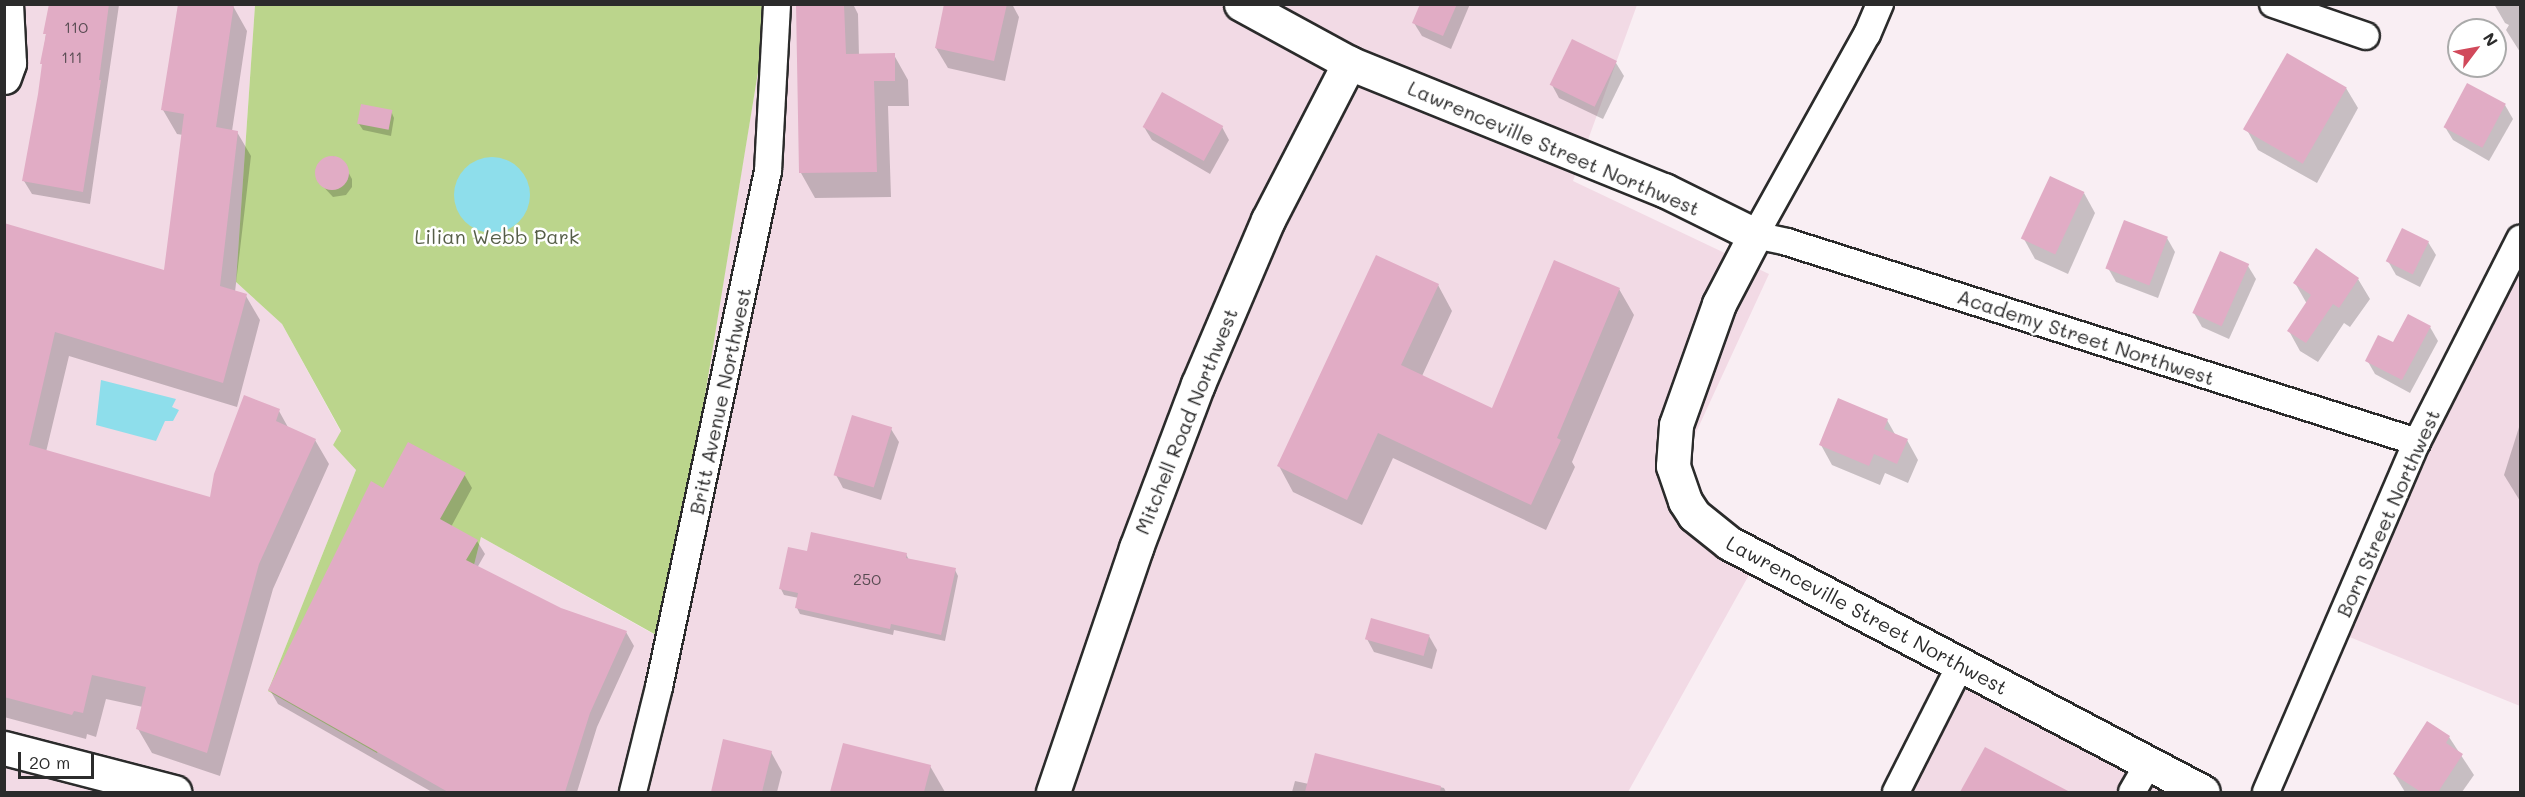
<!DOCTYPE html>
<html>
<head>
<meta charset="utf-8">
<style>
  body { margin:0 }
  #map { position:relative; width:2525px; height:797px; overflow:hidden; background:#f9eef3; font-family:Mali,sans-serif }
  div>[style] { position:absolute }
  .built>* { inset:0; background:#f2dae5 }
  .green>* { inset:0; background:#bbd58c }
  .water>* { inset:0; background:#8edeeb }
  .round { border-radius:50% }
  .shadow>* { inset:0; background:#0003 }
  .building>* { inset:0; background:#e1acc5; transform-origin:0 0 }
  .roads { filter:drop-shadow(2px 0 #2b2b2b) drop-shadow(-2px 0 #2b2b2b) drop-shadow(0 2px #2b2b2b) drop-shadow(0 -2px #2b2b2b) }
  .street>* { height:26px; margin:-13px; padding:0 13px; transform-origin:13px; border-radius:13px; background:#fff }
  .secondary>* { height:33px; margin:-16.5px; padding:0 16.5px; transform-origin:16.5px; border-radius:16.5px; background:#fff }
  .primary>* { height:33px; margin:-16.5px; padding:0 16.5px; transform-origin:16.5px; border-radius:16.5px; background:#fff }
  span { translate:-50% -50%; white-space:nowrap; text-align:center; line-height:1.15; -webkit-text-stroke:5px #fff; paint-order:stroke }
  .number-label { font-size:16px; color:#584b52 }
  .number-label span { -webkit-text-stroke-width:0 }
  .street-label { font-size:20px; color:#2b2b2b }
  .park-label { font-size:20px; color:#565e48 }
  .frame { position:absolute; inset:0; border:6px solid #2b2b2b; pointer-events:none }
  .north { position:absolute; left:2447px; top:18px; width:60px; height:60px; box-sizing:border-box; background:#fff; border:2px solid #aaa; border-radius:50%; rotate:58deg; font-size:16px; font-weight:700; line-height:24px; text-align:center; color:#2b2b2b }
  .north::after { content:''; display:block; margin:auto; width:21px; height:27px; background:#d1495b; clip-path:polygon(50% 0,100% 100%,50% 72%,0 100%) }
  .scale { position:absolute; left:18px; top:752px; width:76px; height:27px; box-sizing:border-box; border:3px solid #2b2b2b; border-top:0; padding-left:8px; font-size:18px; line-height:21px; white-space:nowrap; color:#2b2b2b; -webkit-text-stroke:4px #fff; paint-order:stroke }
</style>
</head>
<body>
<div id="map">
  <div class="built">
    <i style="clip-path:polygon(5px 5px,255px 5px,236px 282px,282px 324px,341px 432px,333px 445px,356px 470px,268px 691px,474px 565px,481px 537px,664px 640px,769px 5px,1637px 5px,1573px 181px,1769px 274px,1669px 491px,1764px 548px,1628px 792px,5px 792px)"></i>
    <i style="clip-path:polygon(2520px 259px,2520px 706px,2347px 636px,2451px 394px)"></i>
    <i style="clip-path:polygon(1955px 666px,2217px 792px,1898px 792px)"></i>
  </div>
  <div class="green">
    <i style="clip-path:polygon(255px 5px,769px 5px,665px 640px,481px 537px,474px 565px,377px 753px,268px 691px,356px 470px,333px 445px,341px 431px,282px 324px,236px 282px)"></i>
  </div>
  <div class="water">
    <i class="round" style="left:454px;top:157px;width:76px;height:76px"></i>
    <i style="clip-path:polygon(101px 380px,176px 399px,172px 407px,179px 410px,173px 421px,165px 421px,156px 441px,96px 425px)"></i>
  </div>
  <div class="shadow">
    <i style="clip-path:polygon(50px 4px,119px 5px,90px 204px,32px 194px,24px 181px,44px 67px,42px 64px)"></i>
    <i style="clip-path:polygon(797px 4px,853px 4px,858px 14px,859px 56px,894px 55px,908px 80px,909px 106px,888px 106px,891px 197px,815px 198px,801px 173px)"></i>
    <i style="clip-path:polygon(946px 4px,1012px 4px,1019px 17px,1005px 81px,948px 68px,936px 48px)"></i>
    <i style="clip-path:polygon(1422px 4px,1470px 4px,1451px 49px,1422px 36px,1414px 23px)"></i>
    <i style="clip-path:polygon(2494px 4px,2520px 4px,2520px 52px,2506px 30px,2509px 25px,2505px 23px)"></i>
    <i style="clip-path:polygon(233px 6px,247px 31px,232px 131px,237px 132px,251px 156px,235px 292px,246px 296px,260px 320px,237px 407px,69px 356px,46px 452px,211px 499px,279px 411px,289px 429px,315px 440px,329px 464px,273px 589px,220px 776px,152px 753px,138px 729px,143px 707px,106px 699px,96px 737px,87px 734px,86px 739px,4px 717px,4px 225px,165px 272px,183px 135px,177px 134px,163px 110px)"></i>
    <i style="clip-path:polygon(1616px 63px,1624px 76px,1603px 119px,1559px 98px,1552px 85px)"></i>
    <i style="clip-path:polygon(2346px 88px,2358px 108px,2317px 183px,2258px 150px,2247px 130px)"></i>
    <i style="clip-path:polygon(2505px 105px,2513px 119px,2489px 161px,2453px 140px,2445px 127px)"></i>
    <i style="clip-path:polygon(391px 111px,394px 118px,391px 136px,363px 130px,359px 124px)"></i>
    <i style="clip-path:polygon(1144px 127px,1222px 127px,1229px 140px,1210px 174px,1152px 140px)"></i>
    <i style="clip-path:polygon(333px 156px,342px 161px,352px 179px,352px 187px,346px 195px,333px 197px,319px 182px,317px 172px,320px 162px)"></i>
    <i style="clip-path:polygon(2084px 193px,2095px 213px,2068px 274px,2035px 259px,2024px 239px)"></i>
    <i style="clip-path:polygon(2167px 238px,2175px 252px,2158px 298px,2116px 282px,2108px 268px)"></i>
    <i style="clip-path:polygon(2428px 242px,2436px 255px,2420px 287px,2396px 275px,2388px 261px)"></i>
    <i style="clip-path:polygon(2221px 253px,2248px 266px,2256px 279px,2229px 339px,2202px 327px,2194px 313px)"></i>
    <i style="clip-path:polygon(2358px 279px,2370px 299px,2350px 327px,2344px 323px,2318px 362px,2300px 351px,2289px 331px,2307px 304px,2295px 283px)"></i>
    <i style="clip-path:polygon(1438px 285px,1452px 311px,1422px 376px,1492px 410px,1619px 289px,1634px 315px,1572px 462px,1575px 467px,1546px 530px,1393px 458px,1362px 525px,1293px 492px,1279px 466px)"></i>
    <i style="clip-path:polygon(2430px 327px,2438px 341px,2410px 393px,2375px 374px,2367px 360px)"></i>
    <i style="clip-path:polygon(1887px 420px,1896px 436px,1907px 440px,1918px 460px,1908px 483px,1885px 473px,1880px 485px,1832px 465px,1821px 445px)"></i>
    <i style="clip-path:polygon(2520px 424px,2520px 501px,2504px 475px)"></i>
    <i style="clip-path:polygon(891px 429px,899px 442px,881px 500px,843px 488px,836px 475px)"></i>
    <i style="clip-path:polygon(464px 474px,472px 488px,451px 527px,477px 541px,485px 554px,477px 568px,560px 610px,626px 632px,634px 646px,597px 727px,577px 792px,432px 792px,278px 704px,270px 690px,383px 490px)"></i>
    <i style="clip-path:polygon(808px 553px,906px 554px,909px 560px,955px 570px,958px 576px,945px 641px,894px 630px,893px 635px,800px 614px,797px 608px,799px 598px,784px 595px,781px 589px)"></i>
    <i style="clip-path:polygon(1429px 636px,1437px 650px,1432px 669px,1374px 652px,1367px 639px)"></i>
    <i style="clip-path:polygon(2449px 737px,2474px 775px,2462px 792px,2405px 792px,2394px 774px)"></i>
    <i style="clip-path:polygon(724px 741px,771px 752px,782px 772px,777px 792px,712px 792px)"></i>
    <i style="clip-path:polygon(844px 745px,930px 766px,945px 792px,832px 792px)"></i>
    <i style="clip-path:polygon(1985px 749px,2067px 792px,1962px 792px)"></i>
    <i style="clip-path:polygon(1316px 755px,1444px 788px,1446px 792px,1292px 792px,1295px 781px,1309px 784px)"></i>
  </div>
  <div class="building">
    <i style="clip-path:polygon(49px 4px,109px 4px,99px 80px,101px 80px,83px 192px,22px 181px,38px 94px,42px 64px,40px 64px,46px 34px,43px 34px)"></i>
    <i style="clip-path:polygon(178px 4px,234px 4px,216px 127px,238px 131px,220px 286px,247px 294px,223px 383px,55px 332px,29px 445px,210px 497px,214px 474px,244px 395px,280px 409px,276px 421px,316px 439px,259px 564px,207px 753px,136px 729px,146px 687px,92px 675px,83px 713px,74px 711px,72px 715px,4px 697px,4px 223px,164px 270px,184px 114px,161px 110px)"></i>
    <i style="clip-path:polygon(796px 4px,844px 4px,846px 54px,895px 53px,895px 81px,874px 81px,877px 172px,799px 173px)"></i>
    <i style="clip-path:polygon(944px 4px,1007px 4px,994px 61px,935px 48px)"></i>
    <i style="clip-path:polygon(1420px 4px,1457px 4px,1443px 36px,1412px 23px)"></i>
    <i style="left:1572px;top:39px;width:50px;height:51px;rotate:26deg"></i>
    <i style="left:2287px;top:53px;width:69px;height:88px;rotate:30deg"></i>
    <i style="left:2467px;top:83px;width:44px;height:50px;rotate:28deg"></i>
    <i style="left:1162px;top:92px;width:70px;height:40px;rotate:29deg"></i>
    <i style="left:361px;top:104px;width:32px;height:20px;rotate:11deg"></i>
    <i class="round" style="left:315px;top:156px;width:34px;height:34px"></i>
    <i style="left:2050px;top:176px;width:38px;height:69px;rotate:25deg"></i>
    <i style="left:2124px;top:220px;width:47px;height:52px;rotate:21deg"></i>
    <i style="left:2402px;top:228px;width:30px;height:37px;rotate:26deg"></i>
    <i style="clip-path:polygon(2316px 248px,2359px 278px,2339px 308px,2333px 304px,2306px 343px,2287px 331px,2311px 295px,2293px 283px)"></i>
    <i style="left:2220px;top:251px;width:32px;height:68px;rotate:24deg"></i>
    <i style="clip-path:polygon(1376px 255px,1439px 284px,1401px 365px,1492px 408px,1554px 260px,1620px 288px,1557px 438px,1561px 440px,1531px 505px,1378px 433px,1347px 500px,1277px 466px)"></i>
    <i style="clip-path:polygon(2408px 314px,2431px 326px,2402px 380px,2365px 361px,2378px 335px,2393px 342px)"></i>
    <i style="clip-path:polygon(1838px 398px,1888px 419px,1884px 429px,1908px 439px,1897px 464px,1874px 454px,1869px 466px,1819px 445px)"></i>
    <i style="left:852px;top:415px;width:42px;height:63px;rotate:17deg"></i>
    <i style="clip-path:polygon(408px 442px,466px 473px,440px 519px,478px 540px,466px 560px,561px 608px,627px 631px,590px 713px,565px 792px,448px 792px,268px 690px,371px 481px,383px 488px)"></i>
    <i style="clip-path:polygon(811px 532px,907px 553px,906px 558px,956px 568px,941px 635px,891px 624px,890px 629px,795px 608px,798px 593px,779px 589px,788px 547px,807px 551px)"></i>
    <i style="left:1371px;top:618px;width:61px;height:22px;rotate:16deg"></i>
    <i style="clip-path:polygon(2427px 721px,2450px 736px,2446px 743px,2463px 754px,2438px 792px,2421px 792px,2393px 774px)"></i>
    <i style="clip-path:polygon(723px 739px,772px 751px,762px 792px,711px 792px)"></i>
    <i style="clip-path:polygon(843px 743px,931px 765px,924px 792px,830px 792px)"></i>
    <i style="clip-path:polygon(1985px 747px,2070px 792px,1960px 792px)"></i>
    <i style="clip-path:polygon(1315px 753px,1441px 786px,1440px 792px,1305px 792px)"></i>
  </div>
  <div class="roads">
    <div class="street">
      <i style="left:1880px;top:4px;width:33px;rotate:113deg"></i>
      <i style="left:1867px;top:34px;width:230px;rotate:119.1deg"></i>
      <i style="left:1755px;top:235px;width:33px;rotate:12deg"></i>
      <i style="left:1787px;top:242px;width:661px;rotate:17.61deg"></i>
      <i style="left:2273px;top:4px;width:98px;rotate:19deg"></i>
      <i style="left:633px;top:792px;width:108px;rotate:-76.1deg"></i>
      <i style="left:659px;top:687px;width:527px;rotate:-78.07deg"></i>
      <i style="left:768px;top:171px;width:167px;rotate:-86.9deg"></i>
      <i style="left:1896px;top:792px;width:144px;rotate:-63.1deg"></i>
      <i style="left:2132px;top:792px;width:32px;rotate:-60deg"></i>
      <i style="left:2266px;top:792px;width:381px;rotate:-66.7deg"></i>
      <i style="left:2417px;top:442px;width:228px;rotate:-63.1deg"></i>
    </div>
    <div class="secondary">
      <i style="left:1241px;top:4px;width:123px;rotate:28.6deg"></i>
      <i style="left:1349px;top:63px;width:340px;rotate:22deg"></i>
      <i style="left:1664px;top:190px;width:102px;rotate:26.3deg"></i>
      <i style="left:1755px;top:235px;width:78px;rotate:117.6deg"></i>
      <i style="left:1719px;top:304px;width:128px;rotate:109.6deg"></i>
      <i style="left:1676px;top:425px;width:41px;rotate:94.2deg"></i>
      <i style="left:1673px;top:466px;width:37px;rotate:71deg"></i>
      <i style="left:1685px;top:501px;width:17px;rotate:57deg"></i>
      <i style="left:1694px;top:515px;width:45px;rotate:38.7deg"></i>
      <i style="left:1729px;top:543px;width:535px;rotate:27.71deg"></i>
      <i style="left:4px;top:77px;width:15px;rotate:-70deg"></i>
      <i style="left:9px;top:63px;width:59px;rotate:-92.9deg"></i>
      <i style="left:1053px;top:792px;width:258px;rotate:-71.2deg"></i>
      <i style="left:1136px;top:548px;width:175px;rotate:-69.3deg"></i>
      <i style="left:1198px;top:384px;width:178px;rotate:-66.9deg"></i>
      <i style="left:1268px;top:220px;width:177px;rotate:-62.7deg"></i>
    </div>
    <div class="primary">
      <i style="left:4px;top:748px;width:176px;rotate:14.5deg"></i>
    </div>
  </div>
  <div class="number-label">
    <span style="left:76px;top:27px">110</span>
    <span style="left:72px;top:57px">111</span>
    <span style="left:867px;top:579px">250</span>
  </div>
  <div class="street-label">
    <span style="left:1554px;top:148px;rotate:23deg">Lawrenceville Street Northwest</span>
    <span style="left:2086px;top:337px;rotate:18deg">Academy Street Northwest</span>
    <span style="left:720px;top:401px;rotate:-78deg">Britt Avenue Northwest</span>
    <span style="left:1186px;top:421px;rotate:-68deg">Mitchell Road Northwest</span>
    <span style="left:2388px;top:513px;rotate:-66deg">Born Street Northwest</span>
    <span style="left:1867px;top:615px;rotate:28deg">Lawrenceville Street Northwest</span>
  </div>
  <div class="park-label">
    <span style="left:497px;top:236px">Lilian Webb Park</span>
  </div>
  <div class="frame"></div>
  <div class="north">N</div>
  <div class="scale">20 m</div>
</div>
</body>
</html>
